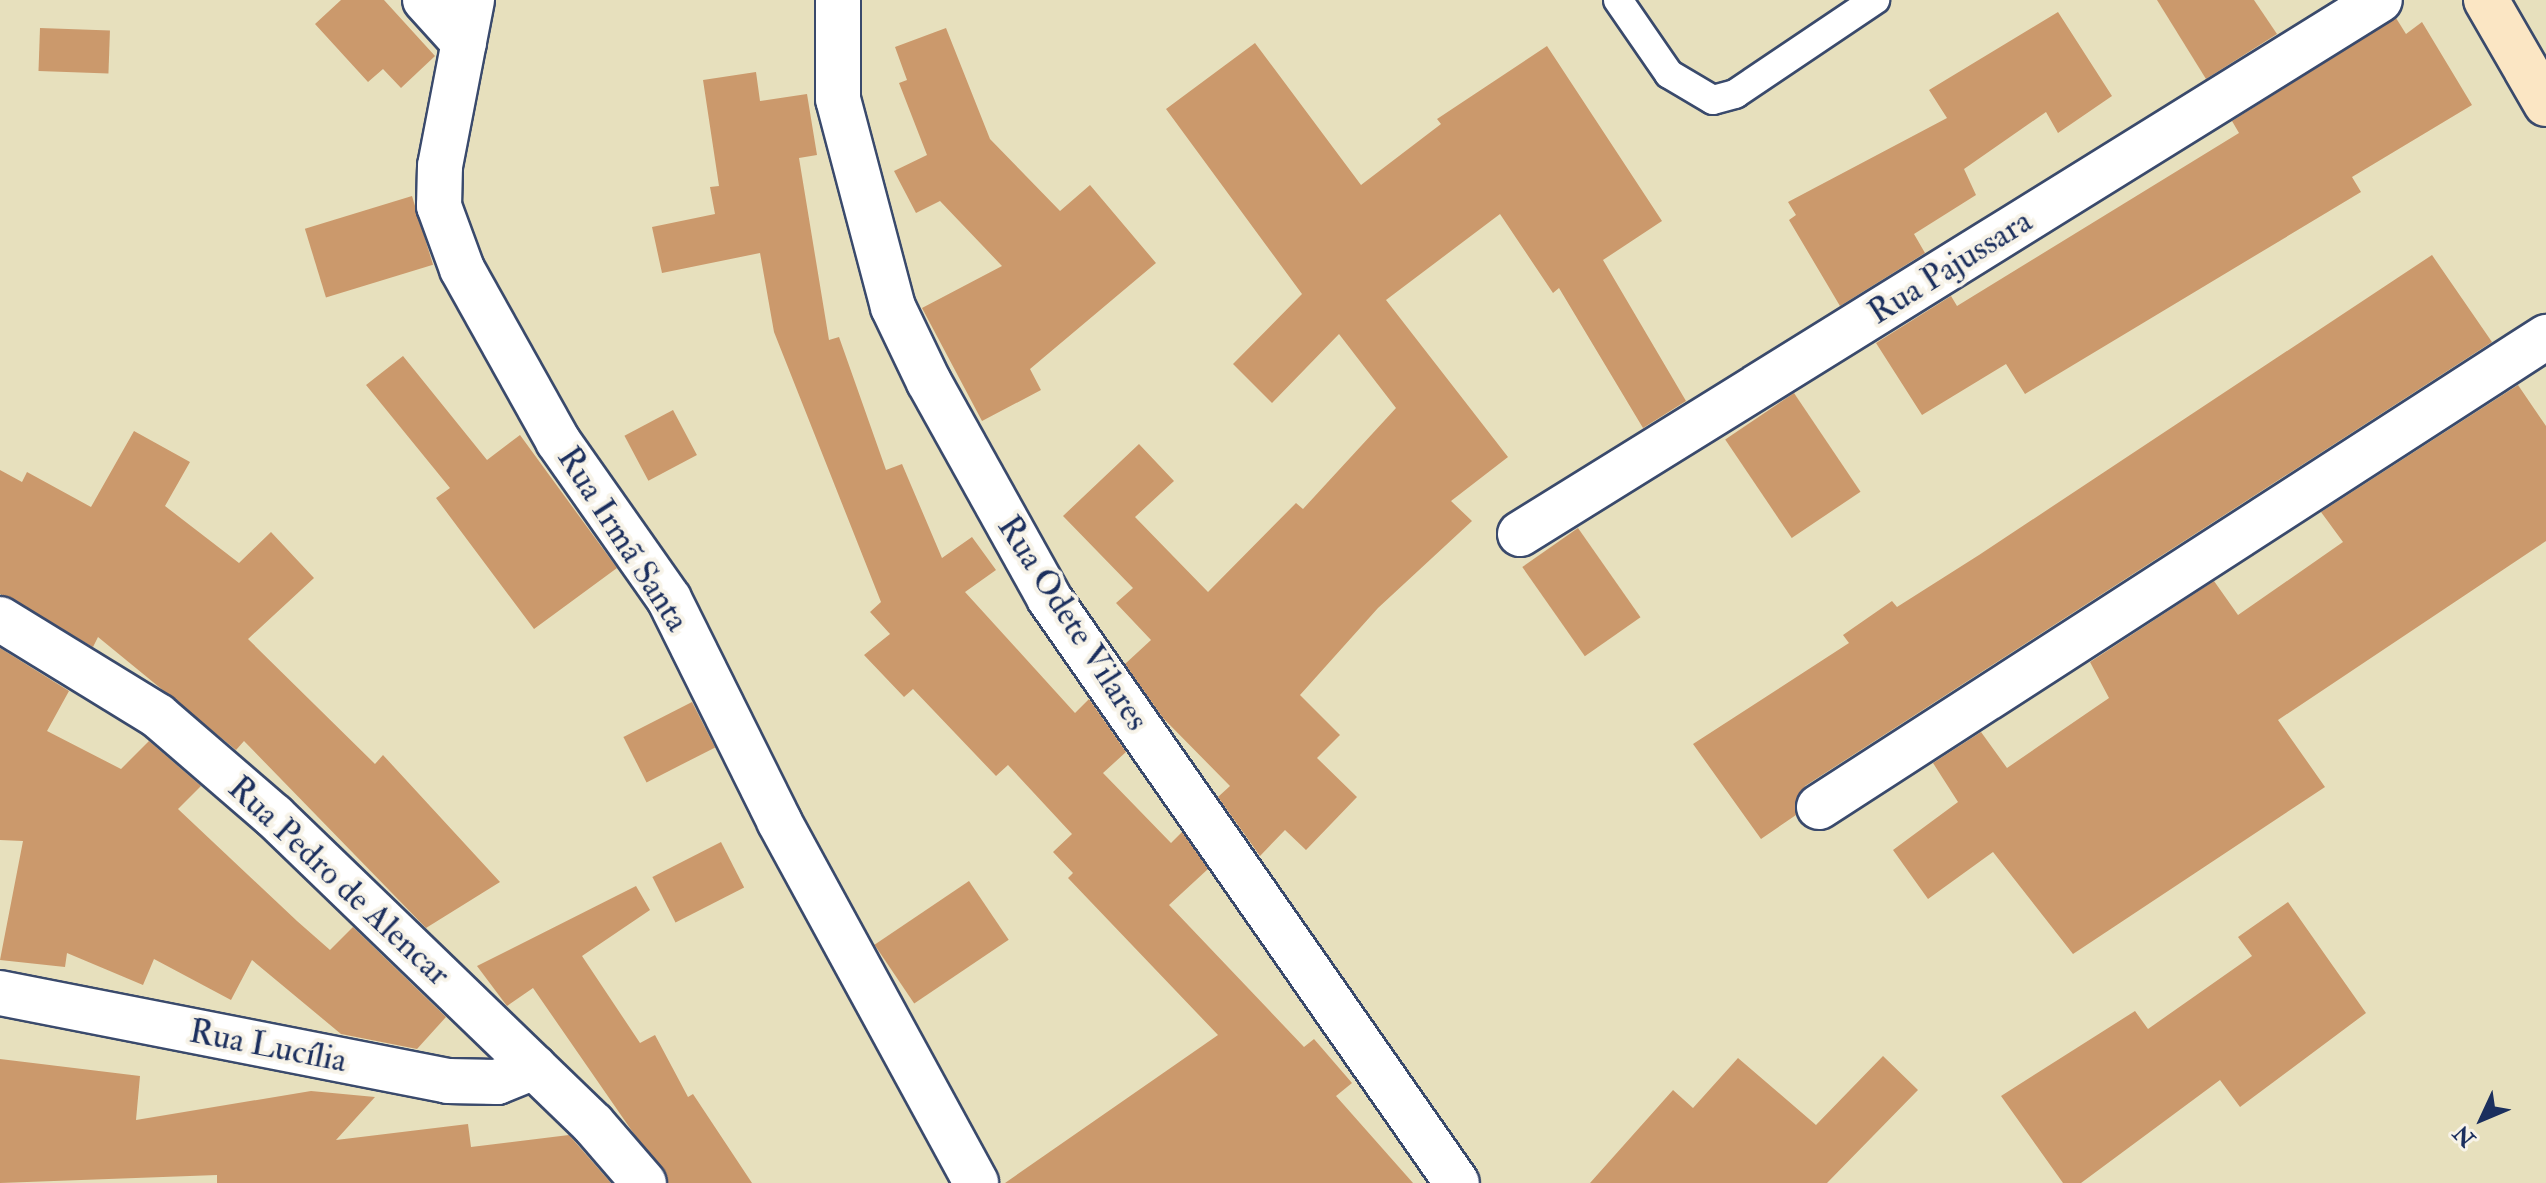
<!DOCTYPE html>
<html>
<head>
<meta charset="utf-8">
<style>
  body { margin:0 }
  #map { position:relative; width:2546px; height:1183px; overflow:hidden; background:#e7e0bd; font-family:"IM FELL Double Pica",serif }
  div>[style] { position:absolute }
  .building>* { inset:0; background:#cb996c; transform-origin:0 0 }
  .roads { filter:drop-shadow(2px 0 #3a4a6c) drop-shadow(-2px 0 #3a4a6c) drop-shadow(0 2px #3a4a6c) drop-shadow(0 -2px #3a4a6c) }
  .lane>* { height:28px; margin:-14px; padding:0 14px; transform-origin:14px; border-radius:14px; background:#fff }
  .street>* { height:44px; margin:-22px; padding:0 22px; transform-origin:22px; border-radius:22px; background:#fff }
  .secondary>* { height:44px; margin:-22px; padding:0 22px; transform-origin:22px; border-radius:22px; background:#fbe6c4 }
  span { translate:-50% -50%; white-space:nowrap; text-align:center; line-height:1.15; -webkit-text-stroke:8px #f7f3e8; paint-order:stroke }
  .street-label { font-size:34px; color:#1b2f5e }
  .north { position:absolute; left:2442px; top:1079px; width:80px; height:80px; -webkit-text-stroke:6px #f7f3e8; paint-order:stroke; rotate:226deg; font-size:22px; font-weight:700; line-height:32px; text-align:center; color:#1b2f5e }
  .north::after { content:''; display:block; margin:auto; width:28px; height:36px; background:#1b2f5e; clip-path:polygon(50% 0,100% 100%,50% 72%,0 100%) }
</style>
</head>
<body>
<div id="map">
  <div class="building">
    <i style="clip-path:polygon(341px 0,384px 0,435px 56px,401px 88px,383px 69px,368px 82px,315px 24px)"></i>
    <i style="clip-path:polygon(2157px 0,2254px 0,2277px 34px,2206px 79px)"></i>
    <i style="clip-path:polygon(2058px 12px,2112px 96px,2058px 133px,2046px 112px,1964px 169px,1976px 195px,1914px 234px,1925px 253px,1840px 306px,1789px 220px,1796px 215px,1788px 202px,1947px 118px,1929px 90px)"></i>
    <i style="clip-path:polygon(2396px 18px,2406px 34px,2422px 22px,2472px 105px,2352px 177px,2361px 192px,2025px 394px,2006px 364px,1922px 415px,1876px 343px,1951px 296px,1957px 306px,2239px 133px,2232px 121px)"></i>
    <i style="left:40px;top:28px;width:70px;height:43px;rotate:2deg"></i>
    <i style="clip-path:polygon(946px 28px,990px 139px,1060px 211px,1090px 185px,1156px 263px,1030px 369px,1041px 390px,982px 421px,922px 308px,1002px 266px,940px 201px,916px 213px,894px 171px,927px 155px,899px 83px,907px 80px,895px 47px)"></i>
    <i style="clip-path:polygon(1255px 43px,1361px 185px,1441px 124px,1437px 119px,1547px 46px,1662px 221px,1603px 260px,1686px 401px,1643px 428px,1559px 288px,1553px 293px,1500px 214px,1386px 300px,1508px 457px,1451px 501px,1472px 521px,1378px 608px,1300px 695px,1340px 735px,1317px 758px,1357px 797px,1306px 850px,1285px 830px,1260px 856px,1218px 797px,1230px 786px,1163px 718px,1125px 664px,1151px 640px,1116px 603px,1133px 588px,1063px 516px,1139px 444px,1174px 481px,1135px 517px,1208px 592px,1296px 503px,1303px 509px,1396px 408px,1339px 334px,1272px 403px,1233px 364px,1302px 294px,1166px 109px)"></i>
    <i style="clip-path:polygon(756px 72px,760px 101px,807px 94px,817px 155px,799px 158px,829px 340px,839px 337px,886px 470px,902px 464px,942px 558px,972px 537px,996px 570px,965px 592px,1075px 713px,1089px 699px,1126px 752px,1103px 773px,1171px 843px,1182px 832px,1208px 869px,1169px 905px,1304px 1047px,1314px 1039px,1352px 1083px,1336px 1096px,1413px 1183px,1005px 1183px,1218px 1035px,1068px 878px,1073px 873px,1053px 852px,1072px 834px,1008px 765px,996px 776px,913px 689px,904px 697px,864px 655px,890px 634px,870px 612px,881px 602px,774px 332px,760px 253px,662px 273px,652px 227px,715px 214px,710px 187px,719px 186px,703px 80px)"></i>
    <i style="left:412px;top:196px;width:72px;height:112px;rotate:73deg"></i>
    <i style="clip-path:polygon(2432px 255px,2492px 342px,1805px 786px,1796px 815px,1761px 839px,1693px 744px,1849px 643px,1843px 635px,1892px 601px,1897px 607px,1979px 555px)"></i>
    <i style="clip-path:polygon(403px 356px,487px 460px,520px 435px,617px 568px,534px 629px,436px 498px,450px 488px,366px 385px)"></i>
    <i style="clip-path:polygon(2518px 385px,2546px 426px,2546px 541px,2278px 720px,2325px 787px,2073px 954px,1993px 852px,1928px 899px,1893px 850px,1958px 802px,1933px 763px,1981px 732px,2007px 768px,2109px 698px,2090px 662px,2214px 581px,2238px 615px,2343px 542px,2321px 512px)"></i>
    <i style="left:1794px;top:393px;width:119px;height:83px;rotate:56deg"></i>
    <i style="left:673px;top:410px;width:51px;height:55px;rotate:62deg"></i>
    <i style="clip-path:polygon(134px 431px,190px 462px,165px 506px,239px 563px,271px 532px,314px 578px,248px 639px,375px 764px,383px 755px,500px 882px,426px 928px,244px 741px,236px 750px,98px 637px,93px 647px,0 594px,0 470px,22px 482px,27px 472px,91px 507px)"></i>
    <i style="left:1578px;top:528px;width:109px;height:68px;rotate:55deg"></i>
    <i style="clip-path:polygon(0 648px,69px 691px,47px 731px,121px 769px,149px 741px,201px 786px,178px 809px,297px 921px,330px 950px,353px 927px,446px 1017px,417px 1049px,341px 1034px,252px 960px,231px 1000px,154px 959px,143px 985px,67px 953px,65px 967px,0 960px,23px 841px,0 840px)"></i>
    <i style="left:692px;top:702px;width:51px;height:77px;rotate:63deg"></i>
    <i style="left:721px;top:842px;width:51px;height:77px;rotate:63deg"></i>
    <i style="left:969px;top:881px;width:71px;height:114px;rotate:56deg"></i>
    <i style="clip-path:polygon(636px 886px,650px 910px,582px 956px,640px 1043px,655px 1035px,688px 1097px,693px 1094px,752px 1183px,668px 1183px,533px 988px,507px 1006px,477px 966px)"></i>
    <i style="clip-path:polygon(2288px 902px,2366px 1013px,2240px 1107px,2220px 1080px,2081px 1183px,2063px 1183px,2001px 1096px,2135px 1011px,2148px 1029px,2252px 956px,2238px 937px)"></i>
    <i style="clip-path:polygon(1883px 1056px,1918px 1090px,1827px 1183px,1590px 1183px,1673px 1090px,1693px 1108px,1738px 1058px,1816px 1125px)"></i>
    <i style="clip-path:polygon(0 1059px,140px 1076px,136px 1120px,311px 1091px,375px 1097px,336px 1140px,468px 1124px,471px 1147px,569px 1135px,611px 1183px,217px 1183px,217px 1175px,0 1183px)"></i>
  </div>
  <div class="roads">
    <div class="lane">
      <i style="left:1618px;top:0;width:90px;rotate:55.4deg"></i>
      <i style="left:1669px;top:74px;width:51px;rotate:30.6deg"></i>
      <i style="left:1713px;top:100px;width:23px;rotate:-15deg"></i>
      <i style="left:1735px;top:94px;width:169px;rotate:-33.9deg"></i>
    </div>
    <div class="street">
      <i style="left:425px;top:0;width:58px;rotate:47.8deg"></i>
      <i style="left:472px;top:0;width:169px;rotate:100.9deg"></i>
      <i style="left:440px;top:166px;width:40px;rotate:91.4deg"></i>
      <i style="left:439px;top:206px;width:67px;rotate:69.9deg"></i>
      <i style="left:462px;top:269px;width:197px;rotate:60.8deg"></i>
      <i style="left:558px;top:441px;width:193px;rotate:54.9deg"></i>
      <i style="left:669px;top:599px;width:248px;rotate:63.6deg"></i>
      <i style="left:779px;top:821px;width:412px;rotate:61.4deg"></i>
      <i style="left:838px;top:0;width:99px;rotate:90deg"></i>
      <i style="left:838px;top:99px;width:215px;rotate:75.2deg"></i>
      <i style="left:893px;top:307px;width:83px;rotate:64.4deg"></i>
      <i style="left:929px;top:382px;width:247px;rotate:60.9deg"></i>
      <i style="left:1049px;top:598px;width:713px;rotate:55.11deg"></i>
      <i style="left:1520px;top:534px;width:1012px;rotate:-31.84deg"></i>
      <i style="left:0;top:619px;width:185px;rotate:31.5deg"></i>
      <i style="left:158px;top:716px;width:153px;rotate:40.8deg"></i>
      <i style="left:274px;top:816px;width:443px;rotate:44deg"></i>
      <i style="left:593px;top:1124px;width:78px;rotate:49.2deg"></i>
      <i style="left:1819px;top:807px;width:866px;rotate:-32.88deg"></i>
      <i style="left:0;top:993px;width:457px;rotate:11.1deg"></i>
      <i style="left:448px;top:1081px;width:49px;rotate:1.2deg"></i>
      <i style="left:497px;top:1082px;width:40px;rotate:-22deg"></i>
    </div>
    <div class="secondary">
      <i style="left:2486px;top:0;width:120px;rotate:60deg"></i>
    </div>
  </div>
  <div class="street-label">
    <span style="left:1950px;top:267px;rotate:-32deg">Rua Pajussara</span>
    <span style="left:623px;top:539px;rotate:57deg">Rua Irmã Santa</span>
    <span style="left:1073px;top:623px;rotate:57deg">Rua Odete Vilares</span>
    <span style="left:339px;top:881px;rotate:43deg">Rua Pedro de Alencar</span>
    <span style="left:268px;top:1046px;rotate:11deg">Rua Lucília</span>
  </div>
  <div class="north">N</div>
</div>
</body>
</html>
